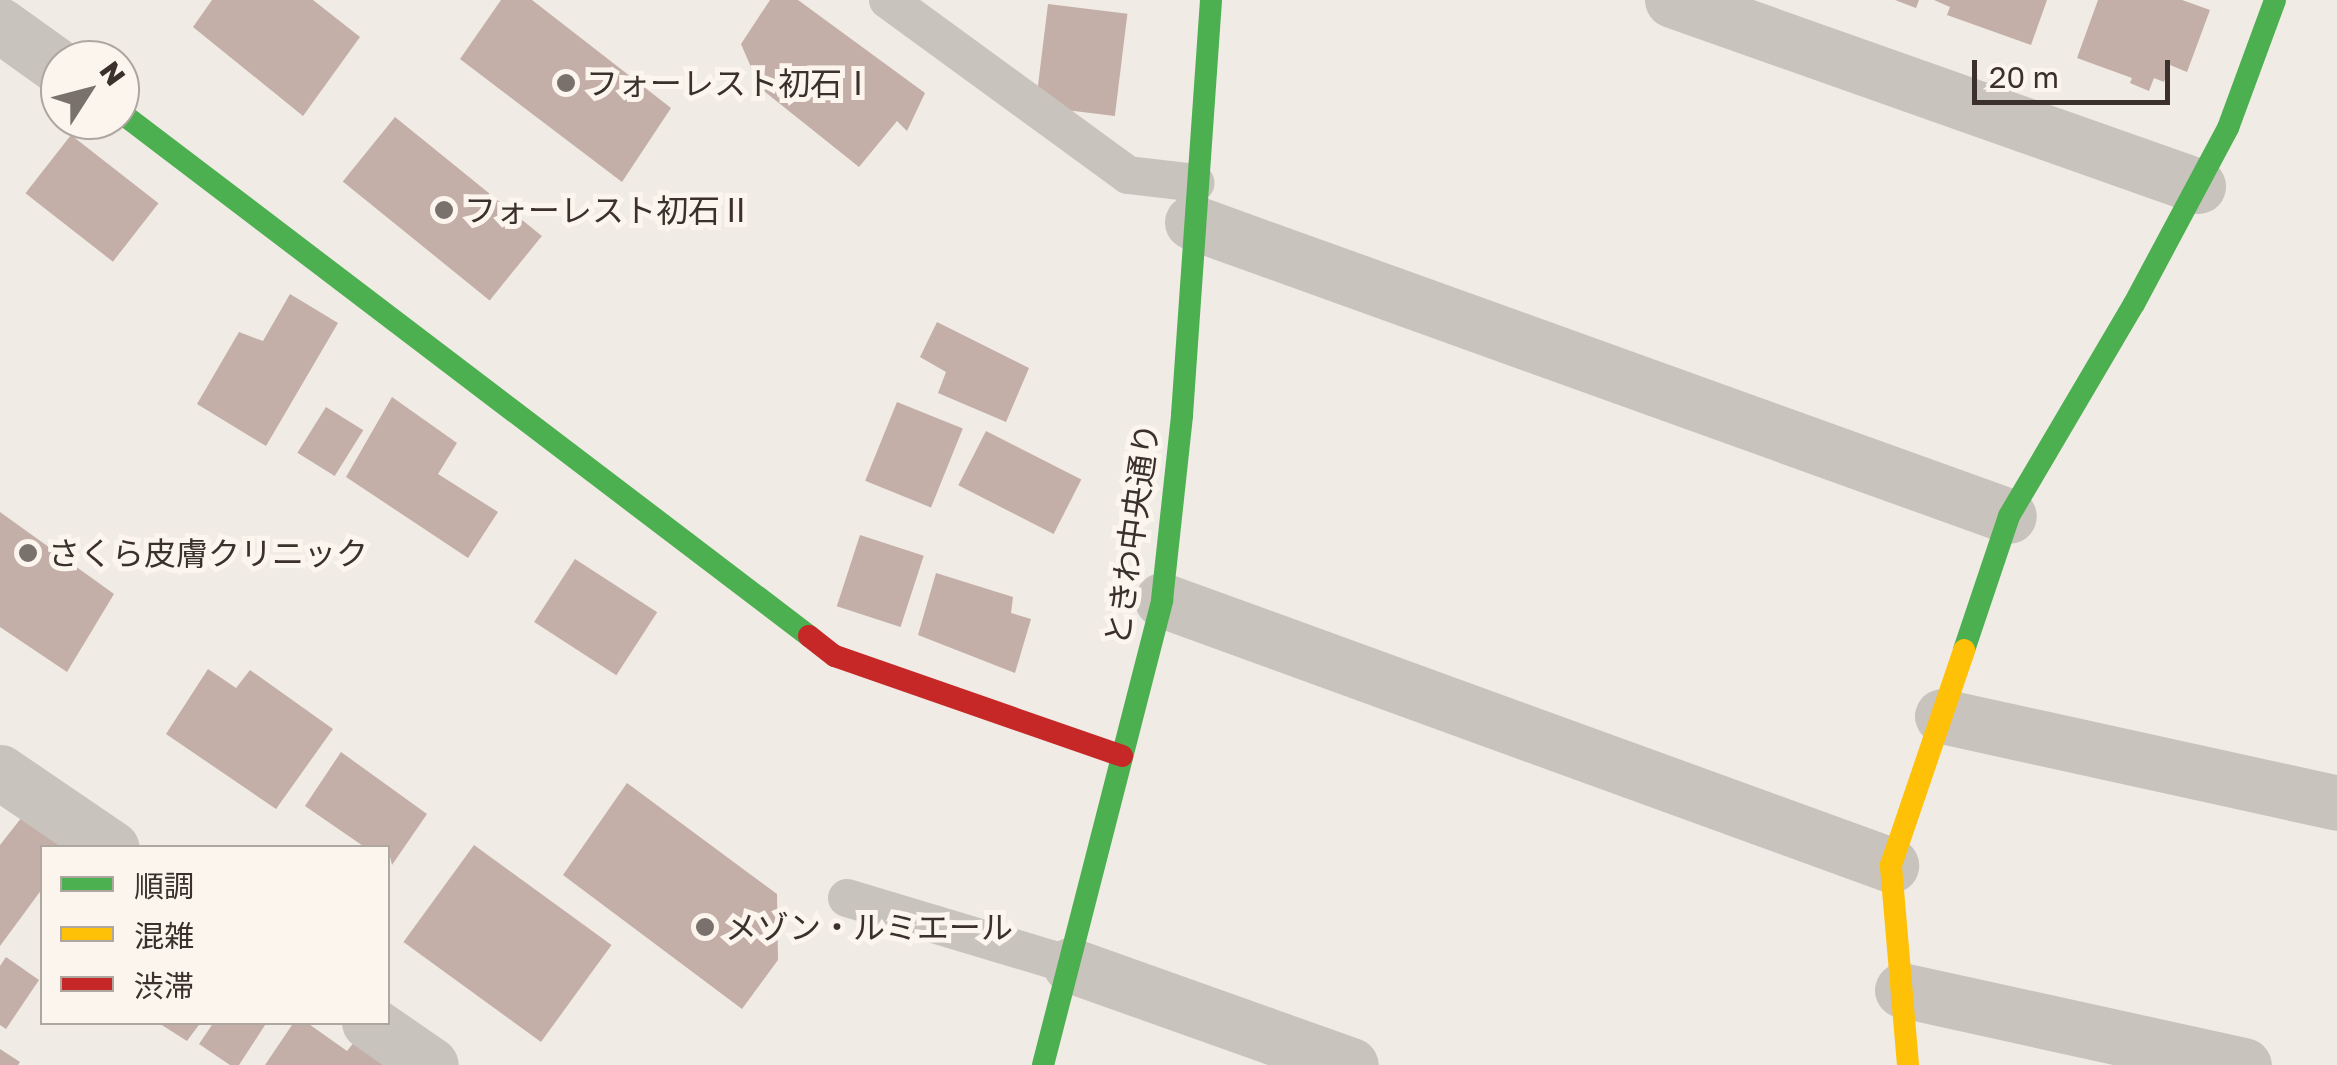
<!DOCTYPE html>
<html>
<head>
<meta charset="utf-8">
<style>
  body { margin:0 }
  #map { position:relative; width:2337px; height:1065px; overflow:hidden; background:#f0ebe5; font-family:"Golos Text","Noto Sans JP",sans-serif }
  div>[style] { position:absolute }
  .building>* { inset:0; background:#c3afa7; transform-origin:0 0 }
  .lane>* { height:38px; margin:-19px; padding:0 19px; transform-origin:19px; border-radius:19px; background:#c9c3be }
  .street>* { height:55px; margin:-27.5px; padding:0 27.5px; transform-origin:27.5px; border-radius:27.5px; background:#c9c3be }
  .fast>* { height:22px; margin:-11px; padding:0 11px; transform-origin:11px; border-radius:11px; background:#4caf50 }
  .slow>* { height:22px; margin:-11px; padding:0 11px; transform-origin:11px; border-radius:11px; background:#ffc107 }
  .jam>* { height:22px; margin:-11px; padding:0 11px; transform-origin:11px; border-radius:11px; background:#c62828 }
  .dots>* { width:28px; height:28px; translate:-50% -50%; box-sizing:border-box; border:5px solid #fbf5ee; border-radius:50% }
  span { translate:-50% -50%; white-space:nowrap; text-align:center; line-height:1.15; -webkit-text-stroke:10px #fbf5ee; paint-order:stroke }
  .poi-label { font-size:32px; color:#3b302b }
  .left { translate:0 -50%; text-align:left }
  .street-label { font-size:32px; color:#3b302b }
  .legend { position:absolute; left:40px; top:845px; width:350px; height:180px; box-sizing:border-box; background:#fbf5ee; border:2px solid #aea6a0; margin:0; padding:12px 18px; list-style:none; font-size:30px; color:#3b302b }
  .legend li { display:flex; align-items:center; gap:20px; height:50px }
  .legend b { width:50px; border:2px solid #aea6a0 }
  .north { position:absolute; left:40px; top:40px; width:100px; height:100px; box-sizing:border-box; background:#fbf5ee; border:2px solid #aea6a0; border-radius:50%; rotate:54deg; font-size:28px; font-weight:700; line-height:40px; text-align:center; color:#3b302b }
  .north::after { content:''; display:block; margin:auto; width:35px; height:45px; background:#7a716c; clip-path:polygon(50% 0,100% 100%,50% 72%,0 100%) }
  .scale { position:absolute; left:1972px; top:60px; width:198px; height:45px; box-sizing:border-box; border:5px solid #3b302b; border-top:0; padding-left:12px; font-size:30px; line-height:35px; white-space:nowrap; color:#3b302b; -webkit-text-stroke:8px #fbf5ee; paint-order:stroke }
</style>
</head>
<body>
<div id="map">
  <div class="building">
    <i style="clip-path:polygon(212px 0,313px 0,360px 37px,303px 116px,193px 27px)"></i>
    <i style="clip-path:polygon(501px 0,532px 0,671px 108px,622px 182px,460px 59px)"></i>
    <i style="clip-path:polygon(770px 0,798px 0,925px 93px,907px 131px,897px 121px,859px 167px,760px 88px,741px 44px)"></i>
    <i style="clip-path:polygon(1895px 0,1919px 0,1916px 8px)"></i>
    <i style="clip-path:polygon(1934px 0,2047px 0,2031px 45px,1947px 15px,1950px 7px)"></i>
    <i style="clip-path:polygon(2098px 0,2182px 0,2210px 10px,2187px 72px,2170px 65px,2164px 82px,2154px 78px,2149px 91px,2130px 83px,2132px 78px,2077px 58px)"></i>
    <i style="left:1048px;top:4px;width:80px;height:103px;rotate:7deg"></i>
    <i style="left:395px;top:117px;width:189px;height:83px;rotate:39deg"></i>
    <i style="left:71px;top:135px;width:111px;height:74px;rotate:38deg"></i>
    <i style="clip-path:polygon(290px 294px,338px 323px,266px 446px,197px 404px,239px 332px,263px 341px)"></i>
    <i style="clip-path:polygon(937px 322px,1029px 368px,1006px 422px,938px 393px,946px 372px,920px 357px)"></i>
    <i style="clip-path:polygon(392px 397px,457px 443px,438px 474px,498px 512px,468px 558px,346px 477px)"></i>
    <i style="left:897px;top:402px;width:71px;height:85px;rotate:22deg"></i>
    <i style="left:326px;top:407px;width:44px;height:54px;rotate:32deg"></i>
    <i style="left:986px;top:431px;width:107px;height:61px;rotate:27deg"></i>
    <i style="clip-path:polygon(0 512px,114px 594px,67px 672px,0 627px)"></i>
    <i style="left:860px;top:535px;width:67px;height:75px;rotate:18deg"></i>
    <i style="left:575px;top:559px;width:98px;height:75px;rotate:33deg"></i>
    <i style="clip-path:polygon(936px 573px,1013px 597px,1011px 613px,1031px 619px,1015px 673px,918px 635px)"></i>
    <i style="clip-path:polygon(208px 669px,236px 688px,250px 670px,333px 729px,276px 809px,166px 734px)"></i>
    <i style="clip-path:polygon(341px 752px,427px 814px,392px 865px,388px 848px,366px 848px,305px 806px)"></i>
    <i style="clip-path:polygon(627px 783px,777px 894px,778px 960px,742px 1009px,563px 875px)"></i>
    <i style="clip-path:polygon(33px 803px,74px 848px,42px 848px,42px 889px,0 946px,0 845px)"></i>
    <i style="left:474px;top:845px;width:170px;height:120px;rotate:36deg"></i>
    <i style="clip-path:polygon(6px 957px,39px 980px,6px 1029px,0 1025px,0 966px)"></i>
    <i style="clip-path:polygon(157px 1022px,201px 1022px,187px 1041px)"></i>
    <i style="clip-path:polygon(214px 1022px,267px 1022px,239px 1065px,230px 1065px,199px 1044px)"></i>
    <i style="clip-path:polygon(294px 1022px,306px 1022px,347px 1051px,359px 1036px,399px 1065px,265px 1065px)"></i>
    <i style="clip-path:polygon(0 1049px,20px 1062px,18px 1065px,0 1065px)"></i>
  </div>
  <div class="lane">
    <i style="left:888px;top:0;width:297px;rotate:36.1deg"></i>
    <i style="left:1128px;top:175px;width:68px;rotate:6.7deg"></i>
    <i style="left:847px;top:898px;width:233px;rotate:16.7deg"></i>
  </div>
  <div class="street">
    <i style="left:1672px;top:0;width:558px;rotate:19.47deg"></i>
    <i style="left:0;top:25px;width:74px;rotate:35.6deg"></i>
    <i style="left:1192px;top:222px;width:868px;rotate:19.79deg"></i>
    <i style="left:1162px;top:600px;width:776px;rotate:19.98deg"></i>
    <i style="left:1942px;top:716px;width:404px;rotate:12.4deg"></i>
    <i style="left:0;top:772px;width:135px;rotate:34.2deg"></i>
    <i style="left:1070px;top:965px;width:298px;rotate:19.6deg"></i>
    <i style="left:1902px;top:990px;width:350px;rotate:12.4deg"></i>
    <i style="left:369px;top:1022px;width:75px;rotate:34.7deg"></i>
  </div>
  <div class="fast">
    <i style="left:120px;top:112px;width:866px;rotate:37.25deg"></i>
    <i style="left:1964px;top:650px;width:141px;rotate:-71.4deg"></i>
    <i style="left:2009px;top:516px;width:246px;rotate:-59.5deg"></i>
    <i style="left:2134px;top:304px;width:200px;rotate:-61.9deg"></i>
    <i style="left:2228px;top:128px;width:136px;rotate:-69.8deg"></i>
    <i style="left:1043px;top:1065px;width:480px;rotate:-75.6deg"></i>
    <i style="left:1162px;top:600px;width:186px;rotate:-83.8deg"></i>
    <i style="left:1182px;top:415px;width:416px;rotate:-86deg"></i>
  </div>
  <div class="slow">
    <i style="left:1908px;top:1065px;width:201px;rotate:-94.9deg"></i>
    <i style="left:1891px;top:865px;width:227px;rotate:-71.2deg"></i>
  </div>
  <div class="jam">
    <i style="left:809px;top:636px;width:33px;rotate:38deg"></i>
    <i style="left:835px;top:656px;width:304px;rotate:19.2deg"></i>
  </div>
  <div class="dots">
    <i style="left:566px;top:83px;background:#7a716c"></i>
    <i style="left:444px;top:210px;background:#7a716c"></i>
    <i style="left:28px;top:553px;background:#7a716c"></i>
    <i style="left:705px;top:927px;background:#7a716c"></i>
  </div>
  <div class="poi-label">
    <span class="left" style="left:586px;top:83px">フォーレスト初石Ⅰ</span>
    <span class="left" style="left:464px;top:210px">フォーレスト初石Ⅱ</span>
    <span class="left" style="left:48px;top:553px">さくら皮膚クリニック</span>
    <span class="left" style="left:725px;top:927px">メゾン・ルミエール</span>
  </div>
  <div class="street-label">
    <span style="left:1132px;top:534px;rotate:-82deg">ときわ中央通り</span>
  </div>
  <ul class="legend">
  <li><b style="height:12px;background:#4caf50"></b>順調</li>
  <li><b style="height:12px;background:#ffc107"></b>混雑</li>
  <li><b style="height:12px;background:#c62828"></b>渋滞</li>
  </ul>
  <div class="north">N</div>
  <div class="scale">20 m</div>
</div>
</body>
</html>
